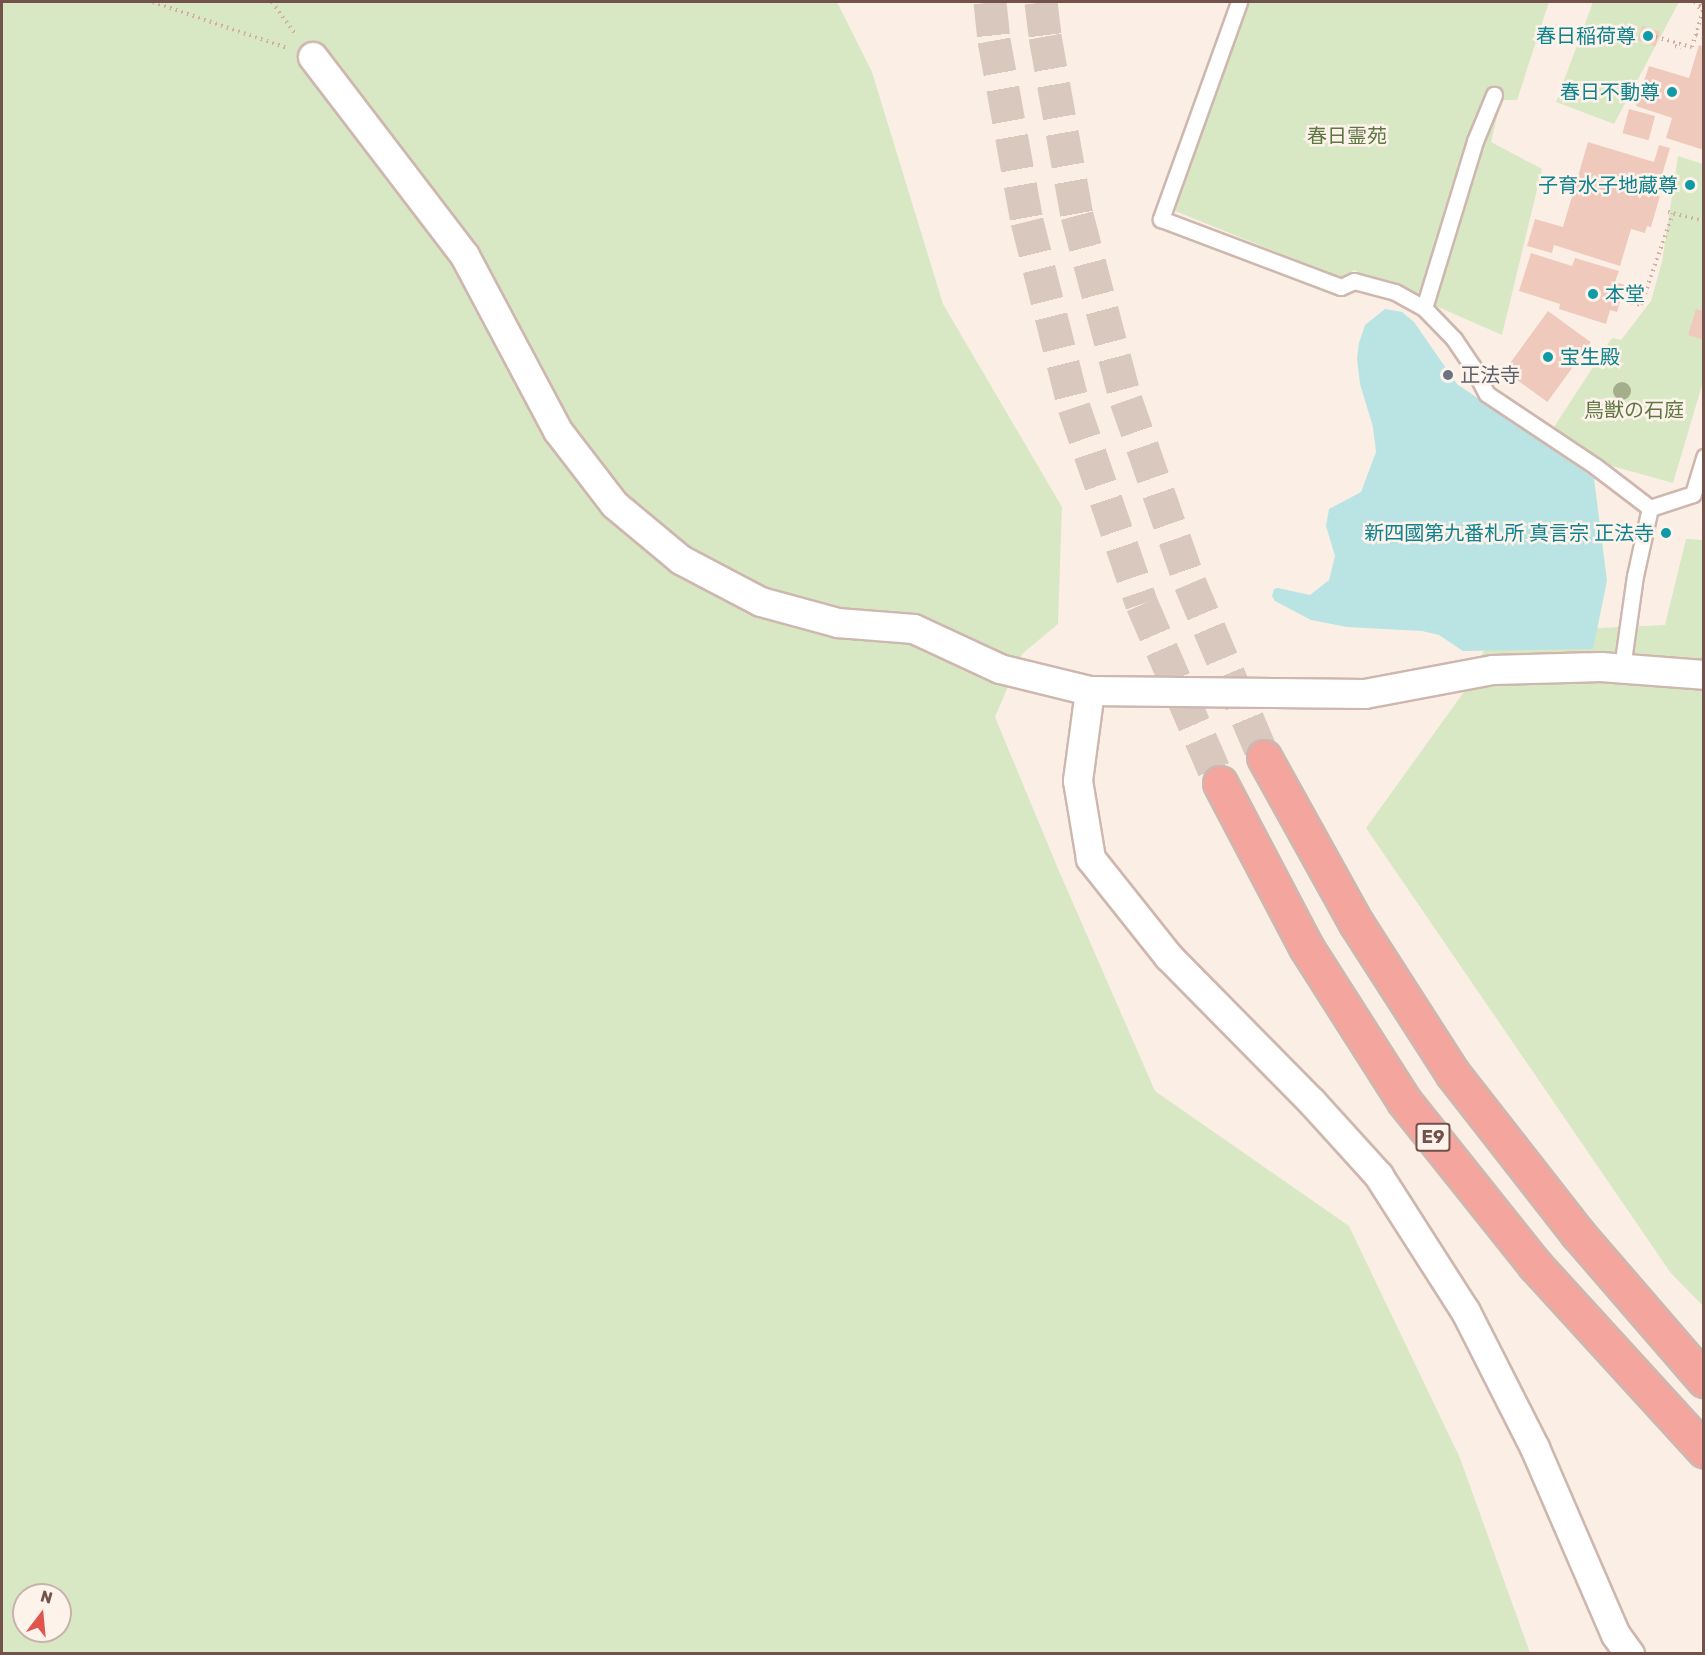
<!DOCTYPE html>
<html>
<head>
<meta charset="utf-8">
<style>
  body { margin:0 }
  #map { position:relative; width:1705px; height:1655px; overflow:hidden; background:#fbefe5; font-family:Rubik,"Noto Sans JP",sans-serif }
  div>[style] { position:absolute }
  .green>* { inset:0; background:#d9e8c4 }
  .water>* { inset:0; background:#bae4e3 }
  .building>* { inset:0; background:#f0c9bd; transform-origin:0 0 }
  .motorway-tunnel>* { height:33px; margin-top:-16.5px; transform-origin:0; background:repeating-linear-gradient(90deg,#d9c8be 0 33px,transparent 0 49px) }
  .path>* { height:4px; margin-top:-2px; transform-origin:0; background:repeating-linear-gradient(90deg,#d4aca1 0 1.5px,transparent 0 6px) }
  .roads { filter:drop-shadow(2px 0 #ceb7ae) drop-shadow(-2px 0 #ceb7ae) drop-shadow(0 2px #ceb7ae) drop-shadow(0 -2px #ceb7ae) }
  .service>* { height:15px; margin:-7.5px; padding:0 7.5px; transform-origin:7.5px; border-radius:7.5px; background:#fff }
  .minor>* { height:28px; margin:-14px; padding:0 14px; transform-origin:14px; border-radius:14px; background:#fff }
  .motorway>* { height:33px; margin:-16.5px; padding:0 16.5px; transform-origin:16.5px; border-radius:16.5px; background:#f3a59e }
  .trees>* { width:18px; height:18px; margin:-9px; border-radius:50%; background:#a4ae8c }
  .dots>* { width:16px; height:16px; translate:-50% -50%; box-sizing:border-box; border:3px solid #fef3eb; border-radius:50% }
  span { translate:-50% -50%; white-space:nowrap; text-align:center; line-height:1.15; -webkit-text-stroke:5px #fef3eb; paint-order:stroke }
  .shield-label span { padding:2px 4px; background:#fef3eb; border:2px solid; border-radius:4px; -webkit-text-stroke-width:0 }
  .shield-label { font-size:18px; color:#73524b; font-weight:700 }
  .culture-label { font-size:20px; color:#0d838f }
  .right { translate:-100% -50%; text-align:right }
  .left { translate:0 -50%; text-align:left }
  .park-label { font-size:20px; color:#5d7843 }
  .worship-label { font-size:20px; color:#5b616d }
  .frame { position:absolute; inset:0; border:3px solid #73524b; pointer-events:none }
  .north { position:absolute; left:12px; top:1583px; width:60px; height:60px; box-sizing:border-box; background:#fef3eb; border:2px solid #c6b3ab; border-radius:50%; rotate:16deg; font-size:16px; font-weight:700; line-height:24px; text-align:center; color:#73524b }
  .north::after { content:''; display:block; margin:auto; width:21px; height:27px; background:#e0564f; clip-path:polygon(50% 0,100% 100%,50% 72%,0 100%) }
</style>
</head>
<body>
<div id="map">
  <div class="green">
    <i style="clip-path:polygon(evenodd,2px 2px,837px 2px,872px 72px,943px 304px,1062px 507px,1058px 624px,1022px 654px,995px 717px,1059px 871px,1155px 1091px,1349px 1226px,1460px 1458px,1530px 1653px,2px 1654px,2px 2px,24px 1595px,60px 1595px,60px 1631px,24px 1631px,24px 1595px)"></i>
    <i style="clip-path:polygon(1248px 2px,1549px 2px,1517px 100px,1501px 100px,1491px 142px,1542px 169px,1502px 335px,1354px 270px,1341px 278px,1175px 211px)"></i>
    <i style="clip-path:polygon(1593px 2px,1679px 2px,1614px 124px,1556px 102px)"></i>
    <i style="clip-path:polygon(1678px 156px,1703px 164px,1703px 382px,1673px 483px,1612px 466px,1554px 427px,1612px 338px,1621px 340px,1651px 301px,1662px 262px)"></i>
    <i style="clip-path:polygon(1686px 539px,1703px 540px,1703px 1306px,1670px 1272px,1366px 828px,1466px 689px,1492px 633px,1665px 625px)"></i>
  </div>
  <div class="water">
    <i style="clip-path:polygon(1385px 309px,1402px 312px,1414px 322px,1457px 384px,1594px 478px,1607px 581px,1593px 649px,1463px 651px,1439px 635px,1422px 631px,1347px 627px,1311px 620px,1275px 601px,1272px 596px,1274px 589px,1278px 588px,1310px 595px,1329px 580px,1335px 556px,1326px 526px,1329px 509px,1361px 492px,1376px 452px,1373px 427px,1360px 384px,1357px 359px,1359px 343px,1365px 325px)"></i>
  </div>
  <div class="building">
    <i style="left:1642px;top:26px;width:19px;height:15px;rotate:18deg"></i>
    <i style="clip-path:polygon(1699px 45px,1704px 47px,1704px 150px,1666px 138px,1672px 118px,1636px 106px,1649px 66px,1689px 78px)"></i>
    <i style="left:1629px;top:109px;width:27px;height:25px;rotate:15deg"></i>
    <i style="clip-path:polygon(1588px 142px,1654px 162px,1659px 145px,1670px 148px,1656px 195px,1660px 196px,1651px 227px,1647px 226px,1645px 233px,1631px 229px,1620px 266px,1554px 245px,1552px 253px,1527px 246px,1535px 219px,1563px 227px)"></i>
    <i style="clip-path:polygon(1531px 253px,1572px 266px,1575px 258px,1619px 271px,1615px 282px,1625px 285px,1617px 312px,1610px 310px,1606px 324px,1559px 309px,1560px 304px,1519px 291px)"></i>
    <i style="clip-path:polygon(1696px 309px,1704px 311px,1704px 340px,1688px 335px)"></i>
    <i style="left:1548px;top:311px;width:53px;height:74px;rotate:36deg"></i>
  </div>
  <div class="motorway-tunnel">
    <i style="left:990px;top:2px;width:38px;rotate:84deg"></i>
    <i style="left:994px;top:40px;width:184px;rotate:79.7deg"></i>
    <i style="left:1027px;top:221px;width:192px;rotate:75.8deg"></i>
    <i style="left:1074px;top:407px;width:208px;rotate:71deg"></i>
    <i style="left:1142px;top:604px;width:195px;rotate:66.5deg"></i>
    <i style="left:1041px;top:2px;width:34px;rotate:83deg"></i>
    <i style="left:1045px;top:36px;width:182px;rotate:79.9deg"></i>
    <i style="left:1077px;top:215px;width:191px;rotate:75.2deg"></i>
    <i style="left:1126px;top:400px;width:194px;rotate:70.7deg"></i>
    <i style="left:1190px;top:583px;width:189px;rotate:67deg"></i>
  </div>
  <div class="path">
    <i style="left:153px;top:2px;width:142px;rotate:18.9deg"></i>
    <i style="left:272px;top:2px;width:41px;rotate:54deg"></i>
    <i style="left:1695px;top:2px;width:9px;rotate:54deg"></i>
    <i style="left:1696px;top:35px;width:8px;rotate:14deg"></i>
    <i style="left:1656px;top:37px;width:37px;rotate:16deg"></i>
    <i style="left:1692px;top:47px;width:38px;rotate:-73deg"></i>
    <i style="left:1703px;top:11px;width:10px;rotate:-114deg"></i>
    <i style="left:1675px;top:46px;width:6px;rotate:18deg"></i>
    <i style="left:1668px;top:212px;width:37px;rotate:14deg"></i>
    <i style="left:1626px;top:301px;width:16px;rotate:15deg"></i>
    <i style="left:1641px;top:305px;width:97px;rotate:-70.8deg"></i>
  </div>
  <div class="roads">
    <div class="service">
      <i style="left:1239px;top:2px;width:231px;rotate:109.8deg"></i>
      <i style="left:1161px;top:219px;width:192px;rotate:20.7deg"></i>
      <i style="left:1341px;top:287px;width:14px;rotate:-25deg"></i>
      <i style="left:1354px;top:281px;width:42px;rotate:15deg"></i>
      <i style="left:1395px;top:292px;width:33px;rotate:29deg"></i>
      <i style="left:1424px;top:308px;width:43px;rotate:45.9deg"></i>
      <i style="left:1454px;top:339px;width:34px;rotate:56deg"></i>
      <i style="left:1473px;top:367px;width:30px;rotate:63deg"></i>
      <i style="left:1487px;top:394px;width:130px;rotate:33.7deg"></i>
      <i style="left:1595px;top:466px;width:69px;rotate:37.4deg"></i>
      <i style="left:1424px;top:308px;width:175px;rotate:-73deg"></i>
      <i style="left:1475px;top:141px;width:50px;rotate:-67.6deg"></i>
      <i style="left:1622px;top:668px;width:93px;rotate:-82deg"></i>
      <i style="left:1635px;top:576px;width:70px;rotate:-77.6deg"></i>
      <i style="left:1650px;top:508px;width:45px;rotate:-18deg"></i>
      <i style="left:1693px;top:494px;width:39px;rotate:-73deg"></i>
    </div>
    <div class="minor">
      <i style="left:313px;top:57px;width:250px;rotate:52.6deg"></i>
      <i style="left:465px;top:256px;width:198px;rotate:62deg"></i>
      <i style="left:558px;top:431px;width:93px;rotate:52.4deg"></i>
      <i style="left:615px;top:505px;width:86px;rotate:39.8deg"></i>
      <i style="left:681px;top:560px;width:90px;rotate:27.7deg"></i>
      <i style="left:761px;top:602px;width:80px;rotate:15.3deg"></i>
      <i style="left:838px;top:623px;width:76px;rotate:4.5deg"></i>
      <i style="left:914px;top:629px;width:95px;rotate:24.9deg"></i>
      <i style="left:1000px;top:669px;width:93px;rotate:13.7deg"></i>
      <i style="left:1090px;top:691px;width:275px;rotate:0.6deg"></i>
      <i style="left:1365px;top:694px;width:130px;rotate:-10.6deg"></i>
      <i style="left:1493px;top:670px;width:108px;rotate:-1.6deg"></i>
      <i style="left:1601px;top:667px;width:103px;rotate:4.4deg"></i>
      <i style="left:1090px;top:691px;width:91px;rotate:97.6deg"></i>
      <i style="left:1078px;top:781px;width:79px;rotate:80.5deg"></i>
      <i style="left:1091px;top:859px;width:125px;rotate:51.5deg"></i>
      <i style="left:1169px;top:957px;width:204px;rotate:45.4deg"></i>
      <i style="left:1312px;top:1102px;width:100px;rotate:47.8deg"></i>
      <i style="left:1379px;top:1176px;width:161px;rotate:57.4deg"></i>
      <i style="left:1466px;top:1312px;width:153px;rotate:63.1deg"></i>
      <i style="left:1535px;top:1448px;width:204px;rotate:66.6deg"></i>
      <i style="left:1616px;top:1635px;width:24px;rotate:54deg"></i>
    </div>
    <div class="motorway">
      <i style="left:1264px;top:757px;width:190px;rotate:61deg"></i>
      <i style="left:1356px;top:923px;width:179px;rotate:57.3deg"></i>
      <i style="left:1453px;top:1074px;width:203px;rotate:52deg"></i>
      <i style="left:1578px;top:1234px;width:193px;rotate:49.2deg"></i>
      <i style="left:1220px;top:783px;width:185px;rotate:62.3deg"></i>
      <i style="left:1306px;top:947px;width:183px;rotate:57.5deg"></i>
      <i style="left:1404px;top:1101px;width:210px;rotate:51.4deg"></i>
      <i style="left:1535px;top:1265px;width:251px;rotate:47.6deg"></i>
    </div>
  </div>
  <div class="trees">
    <i style="left:1622px;top:391px"></i>
  </div>
  <div class="dots">
    <i style="left:1648px;top:36px;background:#0f9aa8"></i>
    <i style="left:1672px;top:92px;background:#0f9aa8"></i>
    <i style="left:1690px;top:185px;background:#0f9aa8"></i>
    <i style="left:1593px;top:294px;background:#0f9aa8"></i>
    <i style="left:1548px;top:357px;background:#0f9aa8"></i>
    <i style="left:1448px;top:375px;background:#6b7280"></i>
    <i style="left:1666px;top:533px;background:#0f9aa8"></i>
  </div>
  <div class="shield-label">
    <span style="left:1433px;top:1137px">E9</span>
  </div>
  <div class="culture-label">
    <span class="right" style="left:1636px;top:36px">春日稲荷尊</span>
    <span class="right" style="left:1660px;top:92px">春日不動尊</span>
    <span class="right" style="left:1678px;top:185px">子育水子地蔵尊</span>
    <span class="left" style="left:1605px;top:294px">本堂</span>
    <span class="left" style="left:1560px;top:357px">宝生殿</span>
    <span class="right" style="left:1654px;top:533px">新四國第九番札所 真言宗 正法寺</span>
  </div>
  <div class="park-label">
    <span style="left:1347px;top:136px">春日霊苑</span>
    <span style="left:1634px;top:410px">鳥獣の石庭</span>
  </div>
  <div class="worship-label">
    <span class="left" style="left:1460px;top:375px">正法寺</span>
  </div>
  <div class="frame"></div>
  <div class="north">N</div>
</div>
</body>
</html>
